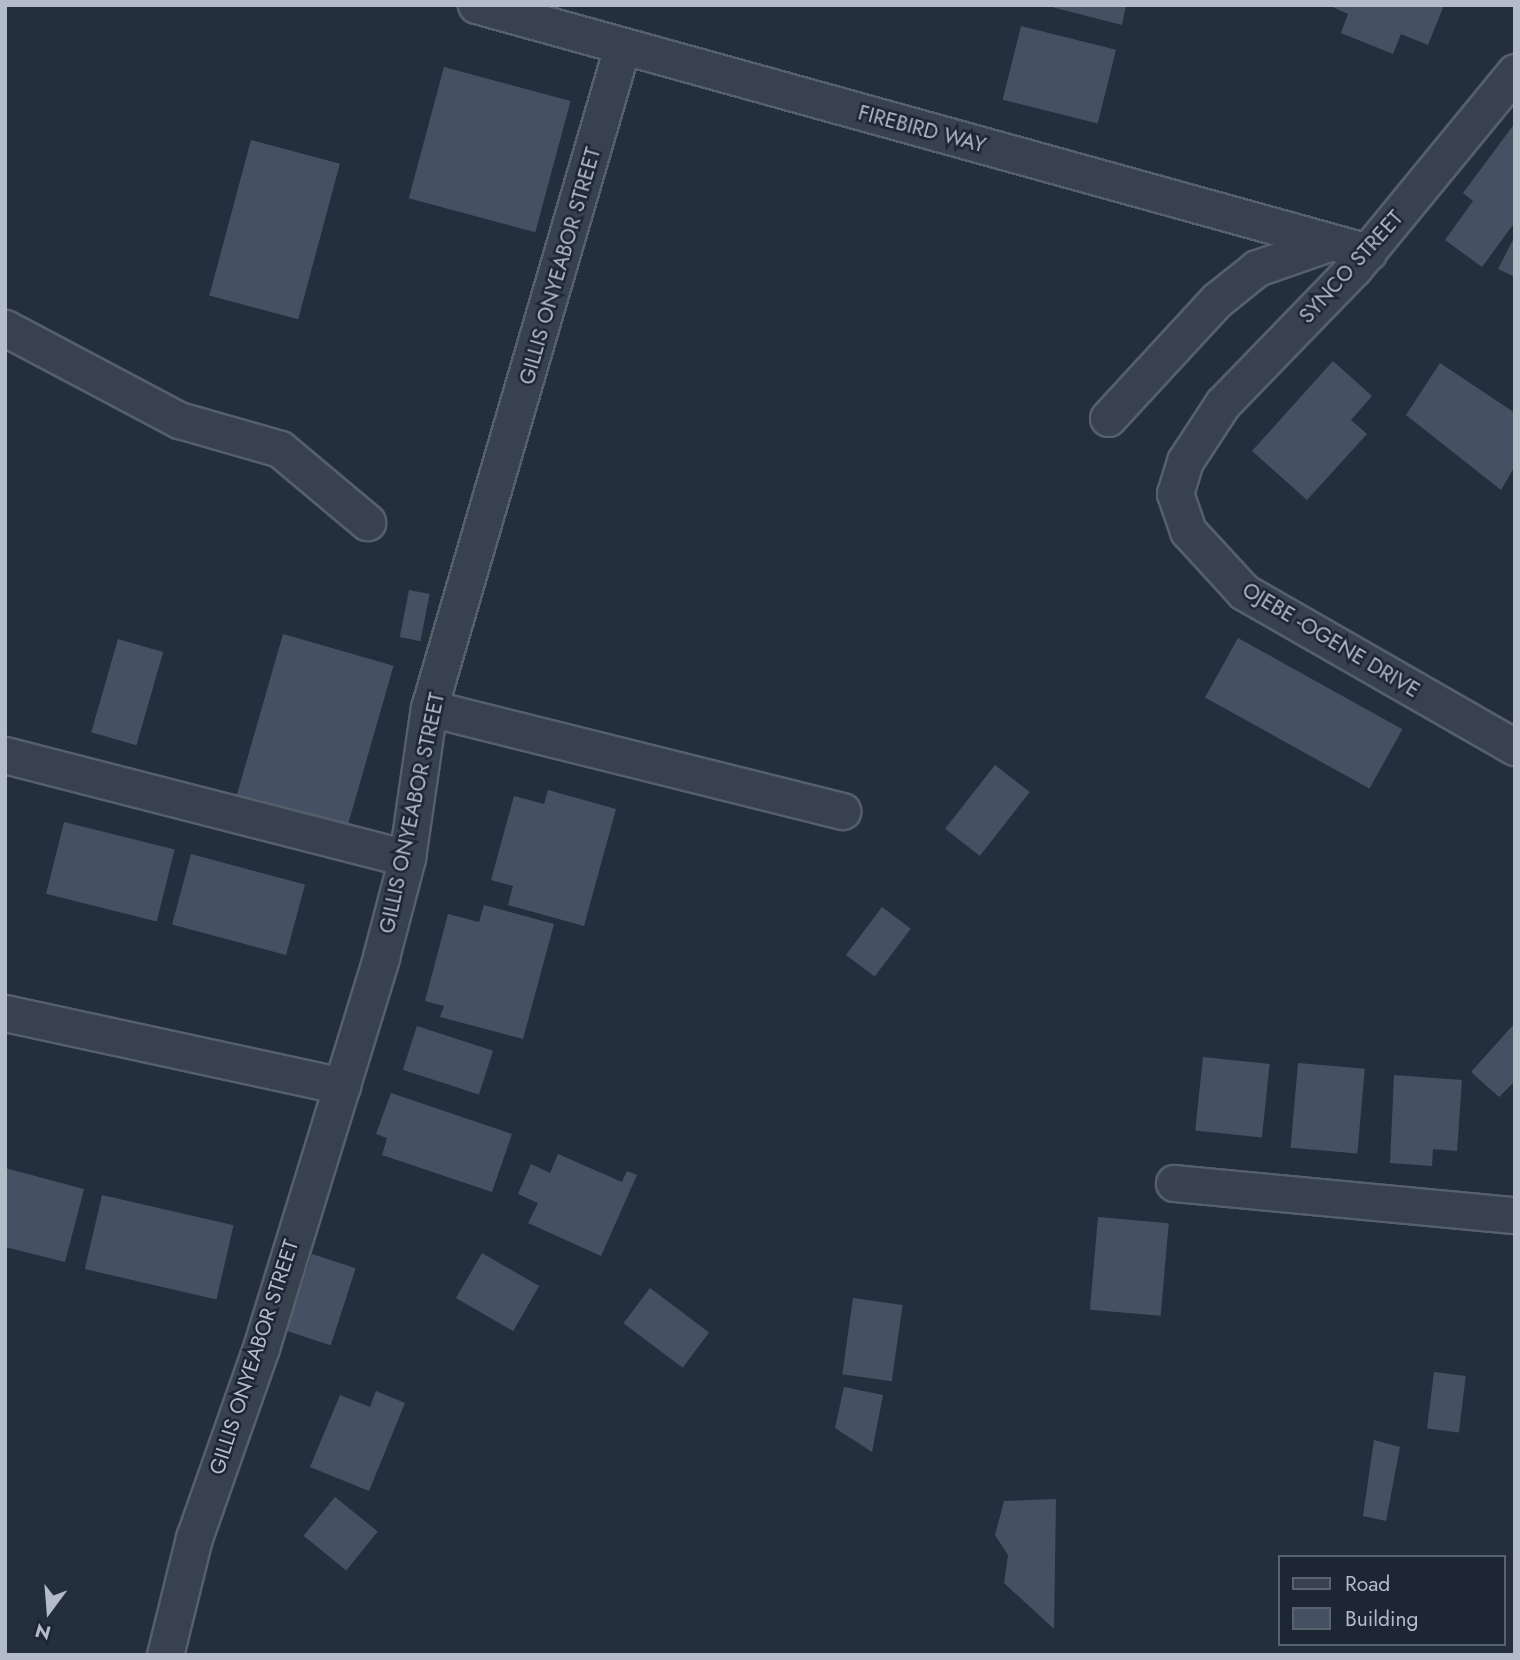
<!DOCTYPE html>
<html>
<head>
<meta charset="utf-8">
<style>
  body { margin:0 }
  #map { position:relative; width:1520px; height:1660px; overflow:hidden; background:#242f3e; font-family:Jost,sans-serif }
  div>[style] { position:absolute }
  .building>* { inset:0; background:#455162; transform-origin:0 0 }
  .roads { filter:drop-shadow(2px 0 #565f6c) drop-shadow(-2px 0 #565f6c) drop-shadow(0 2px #565f6c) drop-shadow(0 -2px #565f6c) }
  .street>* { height:35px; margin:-17.5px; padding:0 17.5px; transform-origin:17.5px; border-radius:17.5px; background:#38414e }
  span { translate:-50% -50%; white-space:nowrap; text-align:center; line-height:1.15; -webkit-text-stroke:5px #1d2633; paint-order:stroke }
  .street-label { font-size:21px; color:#b4bcc9 }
  .frame { position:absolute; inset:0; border:7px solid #b4bcc9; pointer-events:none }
  .legend { position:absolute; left:1278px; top:1555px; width:228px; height:91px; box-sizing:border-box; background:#1d2633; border:2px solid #59626f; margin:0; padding:9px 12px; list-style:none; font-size:21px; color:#b4bcc9 }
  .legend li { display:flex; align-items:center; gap:14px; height:35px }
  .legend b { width:35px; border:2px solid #59626f }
  .north { position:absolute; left:14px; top:1576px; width:70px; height:70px; -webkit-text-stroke:5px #1d2633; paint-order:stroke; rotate:196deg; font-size:19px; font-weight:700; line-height:28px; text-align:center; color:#b4bcc9 }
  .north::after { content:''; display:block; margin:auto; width:24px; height:32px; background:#b4bcc9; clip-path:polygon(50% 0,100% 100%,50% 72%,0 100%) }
</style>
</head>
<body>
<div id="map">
  <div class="building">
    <i style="clip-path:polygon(1044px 5px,1126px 5px,1122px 25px)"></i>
    <i style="clip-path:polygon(1328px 5px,1444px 5px,1428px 45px,1401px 34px,1393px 54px,1341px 33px,1348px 14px)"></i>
    <i style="left:1021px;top:26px;width:98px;height:76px;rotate:14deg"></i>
    <i style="left:444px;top:67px;width:131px;height:136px;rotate:15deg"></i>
    <i style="clip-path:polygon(1515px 123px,1515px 222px,1482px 267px,1445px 240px,1473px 201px,1463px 193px)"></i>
    <i style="left:251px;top:140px;width:92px;height:161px;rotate:15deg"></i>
    <i style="clip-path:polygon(1515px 236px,1515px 277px,1498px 269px)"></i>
    <i style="clip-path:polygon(1333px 361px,1372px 396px,1351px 420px,1367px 434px,1307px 500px,1252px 451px)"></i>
    <i style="clip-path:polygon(1440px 363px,1515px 413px,1515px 466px,1501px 490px,1406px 415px)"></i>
    <i style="left:409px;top:590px;width:21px;height:48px;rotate:11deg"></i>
    <i style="left:283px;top:634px;width:115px;height:171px;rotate:16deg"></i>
    <i style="left:1238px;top:638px;width:188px;height:68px;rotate:29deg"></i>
    <i style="left:118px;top:639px;width:47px;height:97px;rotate:16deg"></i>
    <i style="left:995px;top:765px;width:44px;height:81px;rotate:38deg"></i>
    <i style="clip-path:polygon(548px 790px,616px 809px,584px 926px,508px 905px,513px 886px,491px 880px,514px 796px,544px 804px)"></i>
    <i style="left:64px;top:822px;width:114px;height:74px;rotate:14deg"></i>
    <i style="left:191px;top:854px;width:118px;height:73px;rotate:15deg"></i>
    <i style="clip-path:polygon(484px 905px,554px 924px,523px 1039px,440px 1017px,444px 1006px,425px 1001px,448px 914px,479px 922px)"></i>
    <i style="left:882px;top:907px;width:36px;height:60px;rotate:37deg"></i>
    <i style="clip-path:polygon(1515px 1023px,1515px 1081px,1499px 1097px,1471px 1072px)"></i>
    <i style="left:417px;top:1026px;width:80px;height:46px;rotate:18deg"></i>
    <i style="left:1203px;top:1057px;width:67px;height:74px;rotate:6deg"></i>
    <i style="left:1298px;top:1063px;width:67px;height:85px;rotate:5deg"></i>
    <i style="clip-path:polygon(1394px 1075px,1462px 1080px,1457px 1151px,1433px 1149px,1432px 1166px,1390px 1163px)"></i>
    <i style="clip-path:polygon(391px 1093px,512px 1134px,492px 1192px,382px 1155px,387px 1138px,376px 1134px)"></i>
    <i style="clip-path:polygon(558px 1154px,622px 1182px,627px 1171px,637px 1175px,601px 1256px,528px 1223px,538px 1203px,518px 1194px,531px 1164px,550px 1173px)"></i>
    <i style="clip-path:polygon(5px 1168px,84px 1189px,65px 1262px,5px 1247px)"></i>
    <i style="left:102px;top:1195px;width:135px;height:76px;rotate:13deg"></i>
    <i style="left:1098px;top:1217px;width:71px;height:93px;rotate:5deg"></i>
    <i style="left:482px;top:1253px;width:66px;height:52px;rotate:30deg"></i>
    <i style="left:312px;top:1254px;width:46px;height:81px;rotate:18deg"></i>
    <i style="left:650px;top:1288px;width:74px;height:44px;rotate:37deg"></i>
    <i style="left:853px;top:1298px;width:50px;height:77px;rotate:8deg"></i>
    <i style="left:1434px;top:1372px;width:32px;height:57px;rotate:7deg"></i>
    <i style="clip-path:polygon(844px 1387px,883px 1395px,872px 1452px,835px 1428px)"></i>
    <i style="clip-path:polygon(376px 1391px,405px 1403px,369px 1491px,310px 1467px,340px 1395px,370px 1407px)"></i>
    <i style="clip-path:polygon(1374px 1440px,1400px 1447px,1386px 1521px,1363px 1516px)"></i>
    <i style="left:335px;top:1497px;width:55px;height:50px;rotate:39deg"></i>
    <i style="clip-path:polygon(1056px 1499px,1054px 1629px,1004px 1583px,1008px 1555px,995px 1535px,1004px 1501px)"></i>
  </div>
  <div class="roads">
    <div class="street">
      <i style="left:476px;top:5px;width:926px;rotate:15.48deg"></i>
      <i style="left:1515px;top:72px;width:254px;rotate:129.4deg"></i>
      <i style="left:1354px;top:268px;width:188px;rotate:134.1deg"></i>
      <i style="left:1223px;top:403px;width:69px;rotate:123.2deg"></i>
      <i style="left:1185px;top:461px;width:34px;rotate:107deg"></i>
      <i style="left:1175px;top:493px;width:40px;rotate:71.1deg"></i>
      <i style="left:1188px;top:531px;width:83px;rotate:47.4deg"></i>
      <i style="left:1244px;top:592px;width:312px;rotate:29.8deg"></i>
      <i style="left:5px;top:328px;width:197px;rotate:27.9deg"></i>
      <i style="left:179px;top:420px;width:105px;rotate:16deg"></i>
      <i style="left:280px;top:449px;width:114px;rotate:40deg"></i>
      <i style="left:1108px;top:418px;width:161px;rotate:-47.3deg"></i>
      <i style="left:1217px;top:300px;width:51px;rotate:-38.7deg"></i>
      <i style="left:1257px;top:268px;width:73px;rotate:-19.2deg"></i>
      <i style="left:429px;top:708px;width:426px;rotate:14deg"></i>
      <i style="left:5px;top:755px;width:415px;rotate:14.4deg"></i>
      <i style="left:5px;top:1013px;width:345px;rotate:12.2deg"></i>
      <i style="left:1174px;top:1183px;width:342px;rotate:5.4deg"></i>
      <i style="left:165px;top:1655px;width:121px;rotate:-76.1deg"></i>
      <i style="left:194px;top:1538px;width:201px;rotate:-70.6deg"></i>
      <i style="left:261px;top:1348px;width:409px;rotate:-72.9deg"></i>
      <i style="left:381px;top:957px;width:102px;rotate:-75.3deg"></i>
      <i style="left:407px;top:858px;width:152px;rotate:-81.7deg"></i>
      <i style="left:429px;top:708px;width:689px;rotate:-73.72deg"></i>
    </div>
  </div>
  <div class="street-label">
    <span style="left:922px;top:129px;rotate:15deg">FIREBIRD WAY</span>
    <span style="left:560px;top:266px;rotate:-74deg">GILLIS ONYEABOR STREET</span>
    <span style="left:1351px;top:267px;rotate:-48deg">SYNCO STREET</span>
    <span style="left:1331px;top:640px;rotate:31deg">OJEBE -OGENE DRIVE</span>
    <span style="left:412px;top:813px;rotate:-78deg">GILLIS ONYEABOR STREET</span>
    <span style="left:254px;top:1357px;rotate:-72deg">GILLIS ONYEABOR STREET</span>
  </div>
  <div class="frame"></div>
  <ul class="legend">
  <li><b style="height:9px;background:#38414e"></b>Road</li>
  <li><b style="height:19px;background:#455162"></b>Building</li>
  </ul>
  <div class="north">N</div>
</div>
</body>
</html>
